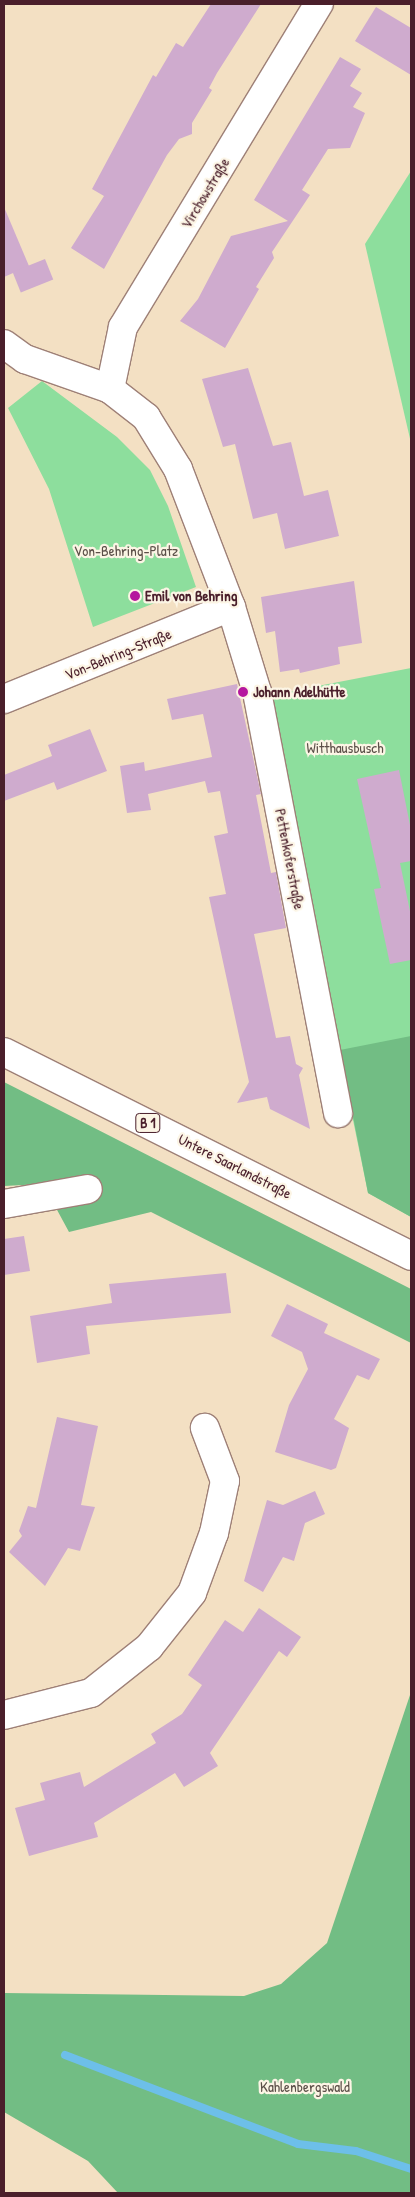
<!DOCTYPE html>
<html>
<head>
<meta charset="utf-8">
<style>
  body { margin:0 }
  #map { position:relative; width:415px; height:2197px; overflow:hidden; background:#f3e0c3; font-family:"Patrick Hand",sans-serif }
  div>[style] { position:absolute }
  .green>* { inset:0; background:#8dde9d }
  .forest>* { inset:0; background:#72bd84 }
  .stream>* { height:8px; margin:-4px; padding:0 4px; transform-origin:4px; border-radius:4px; background:#6dbfe9 }
  .building>* { inset:0; background:#cfabce; transform-origin:0 0 }
  .roads { filter:drop-shadow(1px 0 #9e8077) drop-shadow(-1px 0 #9e8077) drop-shadow(0 1px #9e8077) drop-shadow(0 -1px #9e8077) }
  .minor>* { height:28px; margin:-14px; padding:0 14px; transform-origin:14px; border-radius:14px; background:#fff }
  .major>* { height:28px; margin:-14px; padding:0 14px; transform-origin:14px; border-radius:14px; background:#fff }
  .dots>* { width:14px; height:14px; translate:-50% -50%; box-sizing:border-box; border:2px solid #fcf5e5; border-radius:50% }
  span { translate:-50% -50%; white-space:nowrap; text-align:center; line-height:1.15; -webkit-text-stroke:4.5px #fcf5e5; paint-order:stroke }
  .shield-label span { padding:1px 4px; background:#fcf5e5; border:1px solid; border-radius:4px; -webkit-text-stroke-width:0 }
  .shield-label { font-size:14px; color:#4a1f2b; font-weight:700 }
  .street-label { font-size:15px; color:#4a1f2b }
  .park-label { font-size:15px; color:#5b4f48 }
  .poi-label { font-size:15px; color:#4a1f2b; font-weight:700 }
  .left { translate:0 -50%; text-align:left }
  .frame { position:absolute; inset:0; border:5px solid #4a1f2b; pointer-events:none }
</style>
</head>
<body>
<div id="map">
  <div class="green">
    <i style="clip-path:polygon(411px 171px,411px 443px,365px 244px)"></i>
    <i style="clip-path:polygon(42px 381px,117px 437px,150px 470px,168px 506px,196px 587px,93px 627px,49px 489px,8px 408px)"></i>
    <i style="clip-path:polygon(411px 668px,411px 1217px,368px 1193px,266px 696px)"></i>
  </div>
  <div class="forest">
    <i style="clip-path:polygon(411px 1036px,411px 1217px,368px 1193px,340px 1050px)"></i>
    <i style="clip-path:polygon(4px 1082px,411px 1289px,411px 1343px,151px 1212px,69px 1232px,43px 1184px,4px 1186px)"></i>
    <i style="clip-path:polygon(411px 1692px,411px 2193px,118px 2193px,88px 2161px,4px 2112px,4px 1993px,244px 1996px,281px 1984px,327px 1943px)"></i>
  </div>
  <div class="stream">
    <i style="left:65px;top:2055px;width:249px;rotate:20.9deg"></i>
    <i style="left:298px;top:2144px;width:58px;rotate:6.9deg"></i>
    <i style="left:356px;top:2151px;width:58px;rotate:18.1deg"></i>
  </div>
  <div class="building">
    <i style="clip-path:polygon(211px 4px,261px 4px,217px 73px,209px 88px,212px 90px,192px 123px,192px 134px,179px 139px,167px 155px,104px 269px,71px 248px,104px 196px,92px 189px,153px 75px,156px 77px,176px 43px,183px 47px)"></i>
    <i style="clip-path:polygon(376px 7px,411px 28px,411px 75px,355px 41px)"></i>
    <i style="clip-path:polygon(340px 57px,361px 69px,350px 86px,362px 93px,353px 107px,365px 113px,350px 148px,328px 149px,302px 190px,310px 195px,272px 252px,274px 258px,256px 287px,259px 289px,225px 348px,180px 321px,198px 299px,231px 236px,288px 221px,254px 200px)"></i>
    <i style="clip-path:polygon(4px 207px,29px 266px,4px 277px)"></i>
    <i style="left:45px;top:259px;width:22px;height:35px;rotate:68deg"></i>
    <i style="clip-path:polygon(248px 368px,273px 446px,291px 442px,304px 496px,328px 490px,339px 536px,285px 549px,277px 513px,253px 519px,235px 444px,223px 447px,202px 379px)"></i>
    <i style="clip-path:polygon(354px 581px,362px 643px,338px 647px,340px 664px,300px 673px,299px 669px,280px 672px,275px 631px,266px 633px,261px 597px)"></i>
    <i style="clip-path:polygon(237px 684px,261px 794px,256px 795px,271px 873px,276px 872px,286px 928px,254px 934px,276px 1038px,290px 1036px,296px 1064px,303px 1068px,299px 1075px,310px 1129px,270px 1109px,267px 1097px,237px 1103px,249px 1082px,209px 897px,226px 894px,214px 836px,228px 833px,220px 791px,208px 793px,205px 781px,148px 794px,151px 810px,127px 813px,120px 766px,144px 762px,145px 771px,212px 757px,203px 714px,172px 720px,167px 699px)"></i>
    <i style="clip-path:polygon(90px 729px,107px 771px,57px 790px,54px 782px,4px 801px,4px 775px,52px 756px,48px 745px)"></i>
    <i style="clip-path:polygon(399px 770px,411px 830px,411px 861px,400px 863px,411px 916px,411px 960px,390px 964px,374px 889px,381px 888px,357px 779px)"></i>
    <i style="clip-path:polygon(24px 1236px,30px 1271px,4px 1275px,4px 1239px)"></i>
    <i style="clip-path:polygon(226px 1273px,231px 1313px,86px 1326px,90px 1354px,37px 1363px,30px 1316px,112px 1303px,109px 1284px)"></i>
    <i style="clip-path:polygon(287px 1304px,328px 1324px,324px 1333px,380px 1359px,369px 1380px,357px 1375px,334px 1419px,349px 1428px,336px 1468px,331px 1470px,275px 1452px,289px 1405px,308px 1369px,302px 1352px,271px 1336px)"></i>
    <i style="clip-path:polygon(57px 1417px,98px 1426px,81px 1505px,95px 1507px,80px 1551px,68px 1548px,45px 1586px,9px 1552px,22px 1536px,19px 1531px,28px 1506px,36px 1508px)"></i>
    <i style="clip-path:polygon(315px 1491px,325px 1514px,305px 1523px,294px 1561px,283px 1557px,263px 1592px,244px 1581px,267px 1500px,283px 1505px)"></i>
    <i style="clip-path:polygon(259px 1608px,301px 1637px,287px 1657px,279px 1651px,210px 1753px,218px 1766px,184px 1787px,175px 1773px,94px 1823px,98px 1837px,29px 1856px,15px 1808px,45px 1800px,40px 1783px,80px 1772px,84px 1787px,156px 1743px,151px 1734px,182px 1714px,202px 1685px,188px 1675px,225px 1620px,243px 1632px)"></i>
  </div>
  <div class="roads">
    <div class="minor">
      <i style="left:4px;top:344px;width:26px;rotate:36deg"></i>
      <i style="left:25px;top:359px;width:90px;rotate:19.4deg"></i>
      <i style="left:110px;top:389px;width:46px;rotate:37.9deg"></i>
      <i style="left:146px;top:417px;width:61px;rotate:58.4deg"></i>
      <i style="left:178px;top:469px;width:148px;rotate:69deg"></i>
      <i style="left:231px;top:607px;width:89px;rotate:73deg"></i>
      <i style="left:257px;top:692px;width:429px;rotate:79.1deg"></i>
      <i style="left:110px;top:389px;width:63px;rotate:-78.2deg"></i>
      <i style="left:123px;top:327px;width:378px;rotate:-58.8deg"></i>
      <i style="left:4px;top:699px;width:245px;rotate:-22.1deg"></i>
      <i style="left:4px;top:1204px;width:85px;rotate:-10.1deg"></i>
      <i style="left:4px;top:1715px;width:90px;rotate:-14.2deg"></i>
      <i style="left:91px;top:1693px;width:74px;rotate:-38.4deg"></i>
      <i style="left:149px;top:1647px;width:69px;rotate:-51.5deg"></i>
      <i style="left:192px;top:1593px;width:64px;rotate:-69.9deg"></i>
      <i style="left:214px;top:1533px;width:53px;rotate:-78.1deg"></i>
      <i style="left:225px;top:1481px;width:57px;rotate:-110.7deg"></i>
    </div>
    <div class="major">
      <i style="left:4px;top:1052px;width:455px;rotate:26.6deg"></i>
    </div>
  </div>
  <div class="dots">
    <i style="left:135px;top:596px;background:#b5179e"></i>
    <i style="left:243px;top:692px;background:#b5179e"></i>
  </div>
  <div class="shield-label">
    <span style="left:148px;top:1123px">B 1</span>
  </div>
  <div class="street-label">
    <span style="left:205px;top:193px;rotate:-59deg">Virchowstraße</span>
    <span style="left:118px;top:654px;rotate:-22deg">Von-Behring-Straße</span>
    <span style="left:290px;top:859px;rotate:79deg">Pettenkoferstraße</span>
    <span style="left:235px;top:1166px;rotate:27deg">Untere Saarlandstraße</span>
  </div>
  <div class="park-label">
    <span style="left:126px;top:551px">Von-Behring-Platz</span>
    <span style="left:345px;top:748px">Witthausbusch</span>
    <span style="left:305px;top:2087px">Kahlenbergswald</span>
  </div>
  <div class="poi-label">
    <span class="left" style="left:145px;top:596px">Emil von Behring</span>
    <span class="left" style="left:253px;top:692px">Johann Adelhütte</span>
  </div>
  <div class="frame"></div>
</div>
</body>
</html>
